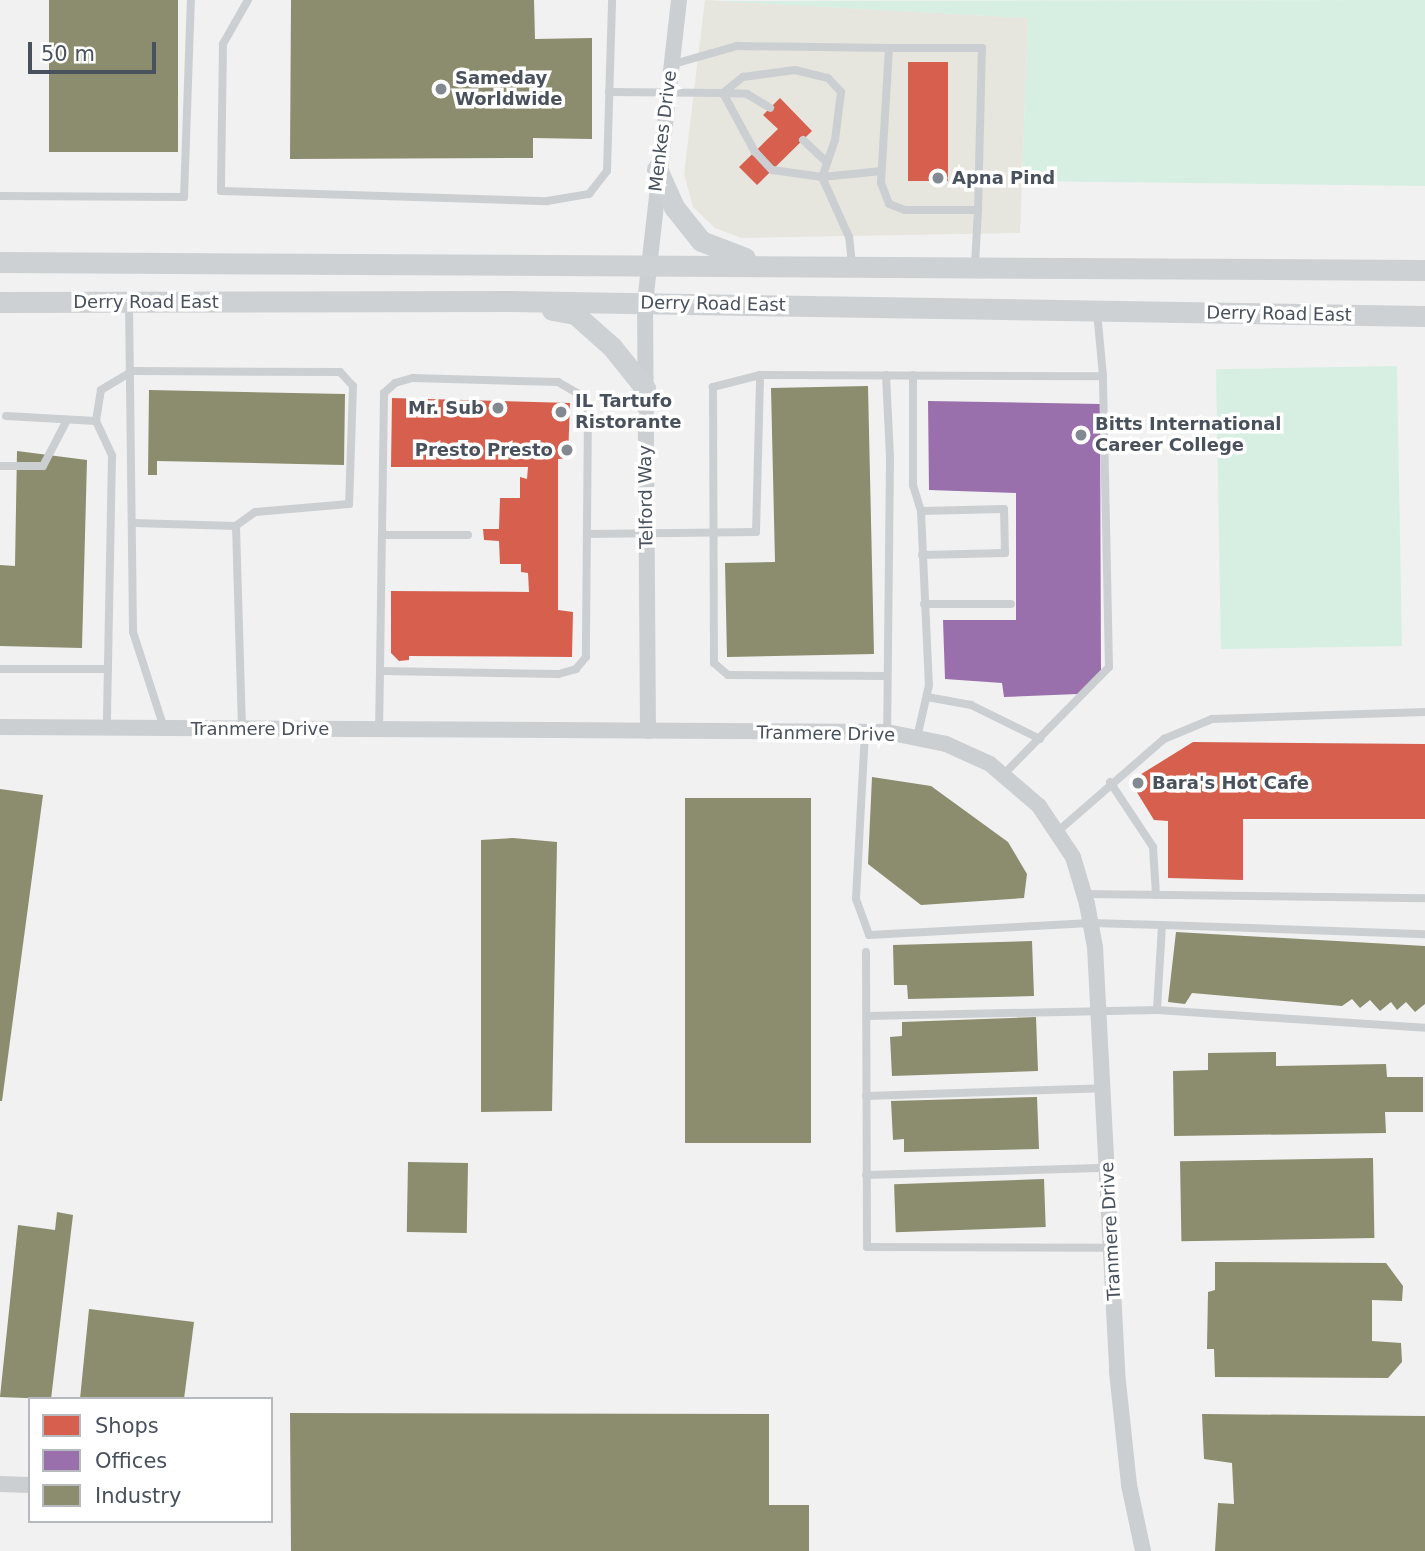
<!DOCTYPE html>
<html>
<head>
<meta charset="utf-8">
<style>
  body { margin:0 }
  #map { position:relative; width:1425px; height:1551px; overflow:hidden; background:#f1f1f1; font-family:"DejaVu Sans",sans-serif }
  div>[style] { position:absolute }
  .commercial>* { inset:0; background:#e6e5de }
  .green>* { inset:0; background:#d6efe2; transform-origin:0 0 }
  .shops>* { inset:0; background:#d6604d; transform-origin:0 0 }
  .offices>* { inset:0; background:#9970ab }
  .industry>* { inset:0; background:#8c8c6e; transform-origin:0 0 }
  .lane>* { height:8px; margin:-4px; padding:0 4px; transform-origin:4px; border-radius:4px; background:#cccfd2 }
  .street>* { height:16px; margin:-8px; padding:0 8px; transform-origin:8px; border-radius:8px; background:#cccfd2 }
  .secondary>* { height:21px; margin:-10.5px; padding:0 10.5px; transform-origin:10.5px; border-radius:10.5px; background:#ced1d3 }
  .dots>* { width:19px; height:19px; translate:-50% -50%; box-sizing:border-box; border:4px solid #fff; border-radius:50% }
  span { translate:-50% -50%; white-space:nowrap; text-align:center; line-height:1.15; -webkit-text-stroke:7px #fff; paint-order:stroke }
  .poi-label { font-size:18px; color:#48515c; font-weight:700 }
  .left { translate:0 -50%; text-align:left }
  .right { translate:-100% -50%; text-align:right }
  .street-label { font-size:18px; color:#48515c }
  .legend { position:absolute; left:28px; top:1397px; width:245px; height:126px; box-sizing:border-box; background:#fff; border:2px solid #b6b9be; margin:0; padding:9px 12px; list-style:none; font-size:21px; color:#48515c }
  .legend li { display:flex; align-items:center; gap:14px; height:35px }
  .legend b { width:35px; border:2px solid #b6b9be }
  .scale { position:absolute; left:28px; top:42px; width:128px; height:32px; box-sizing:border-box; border:4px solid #48515c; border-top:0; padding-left:9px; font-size:21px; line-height:24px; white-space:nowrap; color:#48515c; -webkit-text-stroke:5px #fff; paint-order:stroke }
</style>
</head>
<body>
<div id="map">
  <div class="commercial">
    <i style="clip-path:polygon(705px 0,1028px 18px,1020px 233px,741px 238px,715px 228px,693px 207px,684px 174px)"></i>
  </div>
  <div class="green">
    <i style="clip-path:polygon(1425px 0,1425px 186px,1022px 181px,1028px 18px,717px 1px)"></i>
    <i style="left:1397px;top:366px;width:280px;height:181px;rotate:89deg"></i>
  </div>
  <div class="shops">
    <i style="left:948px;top:62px;width:119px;height:40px;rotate:90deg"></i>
    <i style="clip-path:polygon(780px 98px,812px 131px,757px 185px,739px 167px,778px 129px,763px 115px)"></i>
    <i style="clip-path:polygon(392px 398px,570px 403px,568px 458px,558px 459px,558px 610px,573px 612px,572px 657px,409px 656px,409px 660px,399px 661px,391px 653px,391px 591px,529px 592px,528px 573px,521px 572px,521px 564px,500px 564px,499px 541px,484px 540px,483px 529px,499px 529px,500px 498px,520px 498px,520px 477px,527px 479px,528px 467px,391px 467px)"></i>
    <i style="clip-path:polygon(1193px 742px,1425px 744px,1425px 819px,1243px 819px,1243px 880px,1168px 878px,1168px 821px,1154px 820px,1130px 781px)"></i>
  </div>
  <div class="offices">
    <i style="clip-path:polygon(928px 401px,1100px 404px,1101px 672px,1078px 694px,1004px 697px,1002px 683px,945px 679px,943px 620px,1016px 620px,1016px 493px,929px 490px)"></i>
  </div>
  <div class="industry">
    <i style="left:49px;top:0;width:129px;height:152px"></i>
    <i style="clip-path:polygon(291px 0,534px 0,535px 39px,592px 38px,592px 139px,533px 138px,533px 158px,290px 159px)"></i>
    <i style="clip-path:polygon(868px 386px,874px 654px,727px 657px,725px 563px,775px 562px,771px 388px)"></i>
    <i style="clip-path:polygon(149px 390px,345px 394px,344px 465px,157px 461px,157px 475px,148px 475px)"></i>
    <i style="clip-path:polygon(17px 451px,87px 460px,82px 648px,0 646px,0 565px,15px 566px)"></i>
    <i style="clip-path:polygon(872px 777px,931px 786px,1008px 842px,1027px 874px,1024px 898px,921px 905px,868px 864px)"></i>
    <i style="clip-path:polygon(0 789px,43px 795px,2px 1101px,0 1101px)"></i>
    <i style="left:811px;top:798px;width:345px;height:126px;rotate:90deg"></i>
    <i style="clip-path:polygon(513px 838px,557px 842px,552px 1111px,481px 1112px,481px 840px)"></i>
    <i style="clip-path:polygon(1176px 932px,1425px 946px,1425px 1004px,1415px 1012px,1406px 1002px,1397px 1010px,1391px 1002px,1380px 1011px,1370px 1000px,1360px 1008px,1352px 999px,1342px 1006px,1192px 993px,1185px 1004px,1168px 1002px)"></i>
    <i style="clip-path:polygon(1032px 941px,1034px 996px,908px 999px,907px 985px,894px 985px,893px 945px)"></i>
    <i style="clip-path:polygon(1036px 1017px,1038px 1071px,892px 1076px,890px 1037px,902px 1036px,902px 1022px)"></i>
    <i style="clip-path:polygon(1276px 1052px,1276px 1066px,1386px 1064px,1387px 1077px,1423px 1077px,1423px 1112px,1385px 1112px,1386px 1133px,1174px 1136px,1173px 1071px,1208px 1070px,1208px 1053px)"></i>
    <i style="clip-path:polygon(1037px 1097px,1039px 1149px,904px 1152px,904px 1139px,893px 1140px,891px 1101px)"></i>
    <i style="left:1373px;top:1158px;width:80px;height:193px;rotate:89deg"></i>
    <i style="left:468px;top:1163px;width:70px;height:60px;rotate:91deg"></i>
    <i style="left:1044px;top:1179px;width:48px;height:150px;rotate:88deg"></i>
    <i style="clip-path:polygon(57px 1212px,73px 1215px,51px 1399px,0 1397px,18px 1225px,55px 1230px)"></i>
    <i style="clip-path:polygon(1215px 1262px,1386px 1263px,1403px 1286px,1402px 1301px,1372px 1300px,1372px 1341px,1401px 1343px,1402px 1362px,1388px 1378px,1215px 1377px,1214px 1349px,1207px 1349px,1208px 1292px,1215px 1290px)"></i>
    <i style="clip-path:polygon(89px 1309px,194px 1322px,184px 1399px,80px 1399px)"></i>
    <i style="clip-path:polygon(290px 1413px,769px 1414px,769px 1505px,809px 1505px,809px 1551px,291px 1551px)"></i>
    <i style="clip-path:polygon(1202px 1414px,1425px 1416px,1425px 1551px,1215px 1551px,1218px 1503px,1234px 1504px,1232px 1463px,1204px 1459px)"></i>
  </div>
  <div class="lane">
    <i style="left:248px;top:0;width:51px;rotate:119.6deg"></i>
    <i style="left:223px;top:44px;width:147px;rotate:90.8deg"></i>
    <i style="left:221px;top:191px;width:326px;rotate:1.8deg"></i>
    <i style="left:547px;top:201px;width:43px;rotate:-9.5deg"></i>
    <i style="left:589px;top:194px;width:29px;rotate:-52deg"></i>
    <i style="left:607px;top:171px;width:171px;rotate:-88.3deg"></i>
    <i style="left:670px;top:65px;width:70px;rotate:-15.8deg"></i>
    <i style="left:737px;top:46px;width:152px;rotate:0.8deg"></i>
    <i style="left:609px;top:92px;width:114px;rotate:0.5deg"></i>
    <i style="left:723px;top:93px;width:26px;rotate:-39deg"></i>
    <i style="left:743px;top:77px;width:52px;rotate:-7.7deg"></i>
    <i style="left:795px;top:70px;width:34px;rotate:14deg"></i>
    <i style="left:828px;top:78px;width:19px;rotate:47deg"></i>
    <i style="left:841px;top:92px;width:48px;rotate:97.1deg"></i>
    <i style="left:835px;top:140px;width:39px;rotate:109deg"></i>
    <i style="left:822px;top:177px;width:50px;rotate:-172deg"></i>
    <i style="left:772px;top:170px;width:25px;rotate:-133deg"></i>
    <i style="left:755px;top:152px;width:67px;rotate:-118.5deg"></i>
    <i style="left:723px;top:93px;width:24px;rotate:2deg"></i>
    <i style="left:747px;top:94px;width:27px;rotate:31deg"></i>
    <i style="left:803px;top:140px;width:33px;rotate:43deg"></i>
    <i style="left:0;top:196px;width:184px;rotate:0.3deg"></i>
    <i style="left:184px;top:197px;width:197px;rotate:-88deg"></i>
    <i style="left:852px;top:264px;width:27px;rotate:-96deg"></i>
    <i style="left:849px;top:237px;width:66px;rotate:-114.2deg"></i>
    <i style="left:822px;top:177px;width:60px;rotate:-5.7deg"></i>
    <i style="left:975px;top:265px;width:55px;rotate:-86.9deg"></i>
    <i style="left:978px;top:210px;width:162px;rotate:-88.6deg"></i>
    <i style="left:982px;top:48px;width:93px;rotate:180deg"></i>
    <i style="left:889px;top:48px;width:135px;rotate:93.4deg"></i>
    <i style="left:881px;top:183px;width:22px;rotate:69deg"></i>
    <i style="left:889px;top:204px;width:17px;rotate:21deg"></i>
    <i style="left:905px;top:210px;width:73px"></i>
    <i style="left:129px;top:303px;width:329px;rotate:89.3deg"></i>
    <i style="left:133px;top:632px;width:101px;rotate:72.1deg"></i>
    <i style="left:760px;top:375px;width:49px;rotate:165.7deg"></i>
    <i style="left:713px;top:387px;width:276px;rotate:89.8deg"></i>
    <i style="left:714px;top:663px;width:18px;rotate:41deg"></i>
    <i style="left:728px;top:675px;width:159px;rotate:0.4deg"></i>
    <i style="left:886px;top:375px;width:83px;rotate:87.2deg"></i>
    <i style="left:890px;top:458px;width:274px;rotate:90.6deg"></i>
    <i style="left:913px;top:375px;width:110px;rotate:90deg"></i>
    <i style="left:913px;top:485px;width:27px;rotate:73deg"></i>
    <i style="left:921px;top:511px;width:174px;rotate:87.4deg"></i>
    <i style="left:929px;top:685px;width:54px;rotate:102.8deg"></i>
    <i style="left:6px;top:416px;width:90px;rotate:3.2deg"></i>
    <i style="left:96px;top:421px;width:38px;rotate:65deg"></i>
    <i style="left:112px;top:456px;width:272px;rotate:91.1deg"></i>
    <i style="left:96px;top:421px;width:31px;rotate:-81deg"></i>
    <i style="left:101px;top:390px;width:37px;rotate:-31deg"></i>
    <i style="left:133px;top:371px;width:207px;rotate:0.3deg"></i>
    <i style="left:340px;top:372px;width:19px;rotate:47deg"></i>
    <i style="left:353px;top:386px;width:118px;rotate:91.9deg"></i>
    <i style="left:349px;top:504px;width:94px;rotate:175.1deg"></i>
    <i style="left:255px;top:512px;width:24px;rotate:144deg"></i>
    <i style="left:0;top:466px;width:43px"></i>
    <i style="left:43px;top:466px;width:52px;rotate:-62.4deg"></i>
    <i style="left:921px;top:511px;width:83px;rotate:-1.4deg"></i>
    <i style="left:1004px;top:509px;width:44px;rotate:88.7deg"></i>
    <i style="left:1005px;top:553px;width:83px;rotate:178.6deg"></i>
    <i style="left:133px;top:523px;width:103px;rotate:1.7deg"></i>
    <i style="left:236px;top:526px;width:203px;rotate:88.3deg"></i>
    <i style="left:588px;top:534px;width:168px;rotate:-0.7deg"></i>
    <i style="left:756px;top:532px;width:157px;rotate:-88.5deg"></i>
    <i style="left:760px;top:375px;width:343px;rotate:0.2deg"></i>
    <i style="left:1103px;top:376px;width:65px;rotate:-95.3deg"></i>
    <i style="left:382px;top:535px;width:86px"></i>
    <i style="left:924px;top:604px;width:87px"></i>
    <i style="left:0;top:669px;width:108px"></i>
    <i style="left:927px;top:697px;width:45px;rotate:10.3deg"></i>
    <i style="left:971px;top:705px;width:77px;rotate:26.2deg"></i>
    <i style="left:379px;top:730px;width:59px;rotate:-89deg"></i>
    <i style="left:380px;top:671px;width:136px;rotate:-89.2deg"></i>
    <i style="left:382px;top:535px;width:142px;rotate:-89.2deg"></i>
    <i style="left:384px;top:393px;width:15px;rotate:-42deg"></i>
    <i style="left:395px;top:383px;width:19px;rotate:-16deg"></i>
    <i style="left:413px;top:378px;width:145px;rotate:1.6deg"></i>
    <i style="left:558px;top:382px;width:24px;rotate:30deg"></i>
    <i style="left:579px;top:394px;width:18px;rotate:61deg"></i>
    <i style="left:588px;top:410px;width:247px;rotate:90.5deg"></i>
    <i style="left:586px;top:657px;width:16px;rotate:130deg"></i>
    <i style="left:576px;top:669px;width:19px;rotate:164deg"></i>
    <i style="left:558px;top:674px;width:178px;rotate:-179deg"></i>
    <i style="left:865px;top:732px;width:167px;rotate:93.1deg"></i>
    <i style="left:856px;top:899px;width:38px;rotate:70deg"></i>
    <i style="left:869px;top:935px;width:222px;rotate:-3.1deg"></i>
    <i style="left:1091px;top:923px;width:71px;rotate:1.6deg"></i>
    <i style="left:1162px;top:925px;width:85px;rotate:93.4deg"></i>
    <i style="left:1003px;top:775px;width:151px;rotate:-45.5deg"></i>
    <i style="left:1109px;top:667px;width:291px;rotate:-91.2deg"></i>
    <i style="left:1110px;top:782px;width:78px;rotate:56.5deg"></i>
    <i style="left:1153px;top:847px;width:48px;rotate:86.4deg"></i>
    <i style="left:1057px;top:832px;width:142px;rotate:-41deg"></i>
    <i style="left:1164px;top:739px;width:52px;rotate:-22.6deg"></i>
    <i style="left:1212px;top:719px;width:213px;rotate:-1.9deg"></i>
    <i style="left:1084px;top:894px;width:341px;rotate:0.7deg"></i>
    <i style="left:1162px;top:925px;width:263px;rotate:2deg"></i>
    <i style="left:866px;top:952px;width:295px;rotate:89.8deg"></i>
    <i style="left:867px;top:1247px;width:245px;rotate:0.2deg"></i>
    <i style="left:867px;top:1016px;width:290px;rotate:-1.2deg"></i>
    <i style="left:1157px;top:1010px;width:269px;rotate:3.8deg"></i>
    <i style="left:866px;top:1096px;width:237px;rotate:-1.9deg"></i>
    <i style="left:866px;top:1175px;width:241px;rotate:-1.7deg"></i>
  </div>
  <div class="street">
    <i style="left:0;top:727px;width:887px;rotate:0.32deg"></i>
    <i style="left:887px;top:732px;width:60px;rotate:11.5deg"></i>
    <i style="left:946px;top:744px;width:48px;rotate:24.4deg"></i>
    <i style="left:990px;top:764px;width:65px;rotate:40.6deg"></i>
    <i style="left:1039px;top:806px;width:61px;rotate:56.3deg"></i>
    <i style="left:1073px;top:857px;width:49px;rotate:73.4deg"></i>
    <i style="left:1087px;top:904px;width:44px;rotate:79.5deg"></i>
    <i style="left:1095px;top:947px;width:426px;rotate:87deg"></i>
    <i style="left:1117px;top:1372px;width:114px;rotate:83.9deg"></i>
    <i style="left:1129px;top:1485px;width:67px;rotate:78deg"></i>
    <i style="left:648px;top:731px;width:428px;rotate:-90.4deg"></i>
    <i style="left:645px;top:303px;width:305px;rotate:-83.6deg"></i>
    <i style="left:0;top:1484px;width:30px;rotate:2deg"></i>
  </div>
  <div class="secondary">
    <i style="left:657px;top:169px;width:42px;rotate:65.9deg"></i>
    <i style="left:674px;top:207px;width:43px;rotate:51.5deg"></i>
    <i style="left:701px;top:241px;width:47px;rotate:21.1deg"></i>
    <i style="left:0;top:262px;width:1425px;rotate:0.32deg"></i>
    <i style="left:0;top:302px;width:509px;rotate:-0.11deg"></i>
    <i style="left:509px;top:301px;width:916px;rotate:0.94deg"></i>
    <i style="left:552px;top:310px;width:23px;rotate:10deg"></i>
    <i style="left:575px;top:314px;width:50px;rotate:41.7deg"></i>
    <i style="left:612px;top:347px;width:53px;rotate:51.2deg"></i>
  </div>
  <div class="dots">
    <i style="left:441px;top:89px;background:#838990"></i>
    <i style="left:938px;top:178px;background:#838990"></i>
    <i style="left:498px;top:408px;background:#838990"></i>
    <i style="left:561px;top:412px;background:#838990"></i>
    <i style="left:1081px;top:435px;background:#838990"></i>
    <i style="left:567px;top:450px;background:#838990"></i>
    <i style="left:1138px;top:783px;background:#838990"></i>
  </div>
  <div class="poi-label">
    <span class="left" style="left:455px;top:89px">Sameday<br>Worldwide</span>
    <span class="left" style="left:952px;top:178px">Apna Pind</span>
    <span class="left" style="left:575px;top:412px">IL Tartufo<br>Ristorante</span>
    <span class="right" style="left:484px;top:408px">Mr. Sub</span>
    <span class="left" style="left:1095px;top:435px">Bitts International<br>Career College</span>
    <span class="right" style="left:553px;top:450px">Presto Presto</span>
    <span class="left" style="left:1152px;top:783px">Bara's Hot Cafe</span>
  </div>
  <div class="street-label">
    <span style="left:663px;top:131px;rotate:-83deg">Menkes Drive</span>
    <span style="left:146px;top:302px">Derry Road East</span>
    <span style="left:713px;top:304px;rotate:1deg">Derry Road East</span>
    <span style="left:1279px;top:314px;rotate:1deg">Derry Road East</span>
    <span style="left:646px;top:497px;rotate:-91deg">Telford Way</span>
    <span style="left:260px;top:729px">Tranmere Drive</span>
    <span style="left:826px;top:734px;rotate:1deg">Tranmere Drive</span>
    <span style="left:1111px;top:1231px;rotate:-93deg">Tranmere Drive</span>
  </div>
  <ul class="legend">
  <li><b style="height:19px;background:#d6604d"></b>Shops</li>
  <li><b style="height:19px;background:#9970ab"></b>Offices</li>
  <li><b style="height:19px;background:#8c8c6e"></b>Industry</li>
  </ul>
  <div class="scale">50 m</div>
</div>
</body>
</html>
